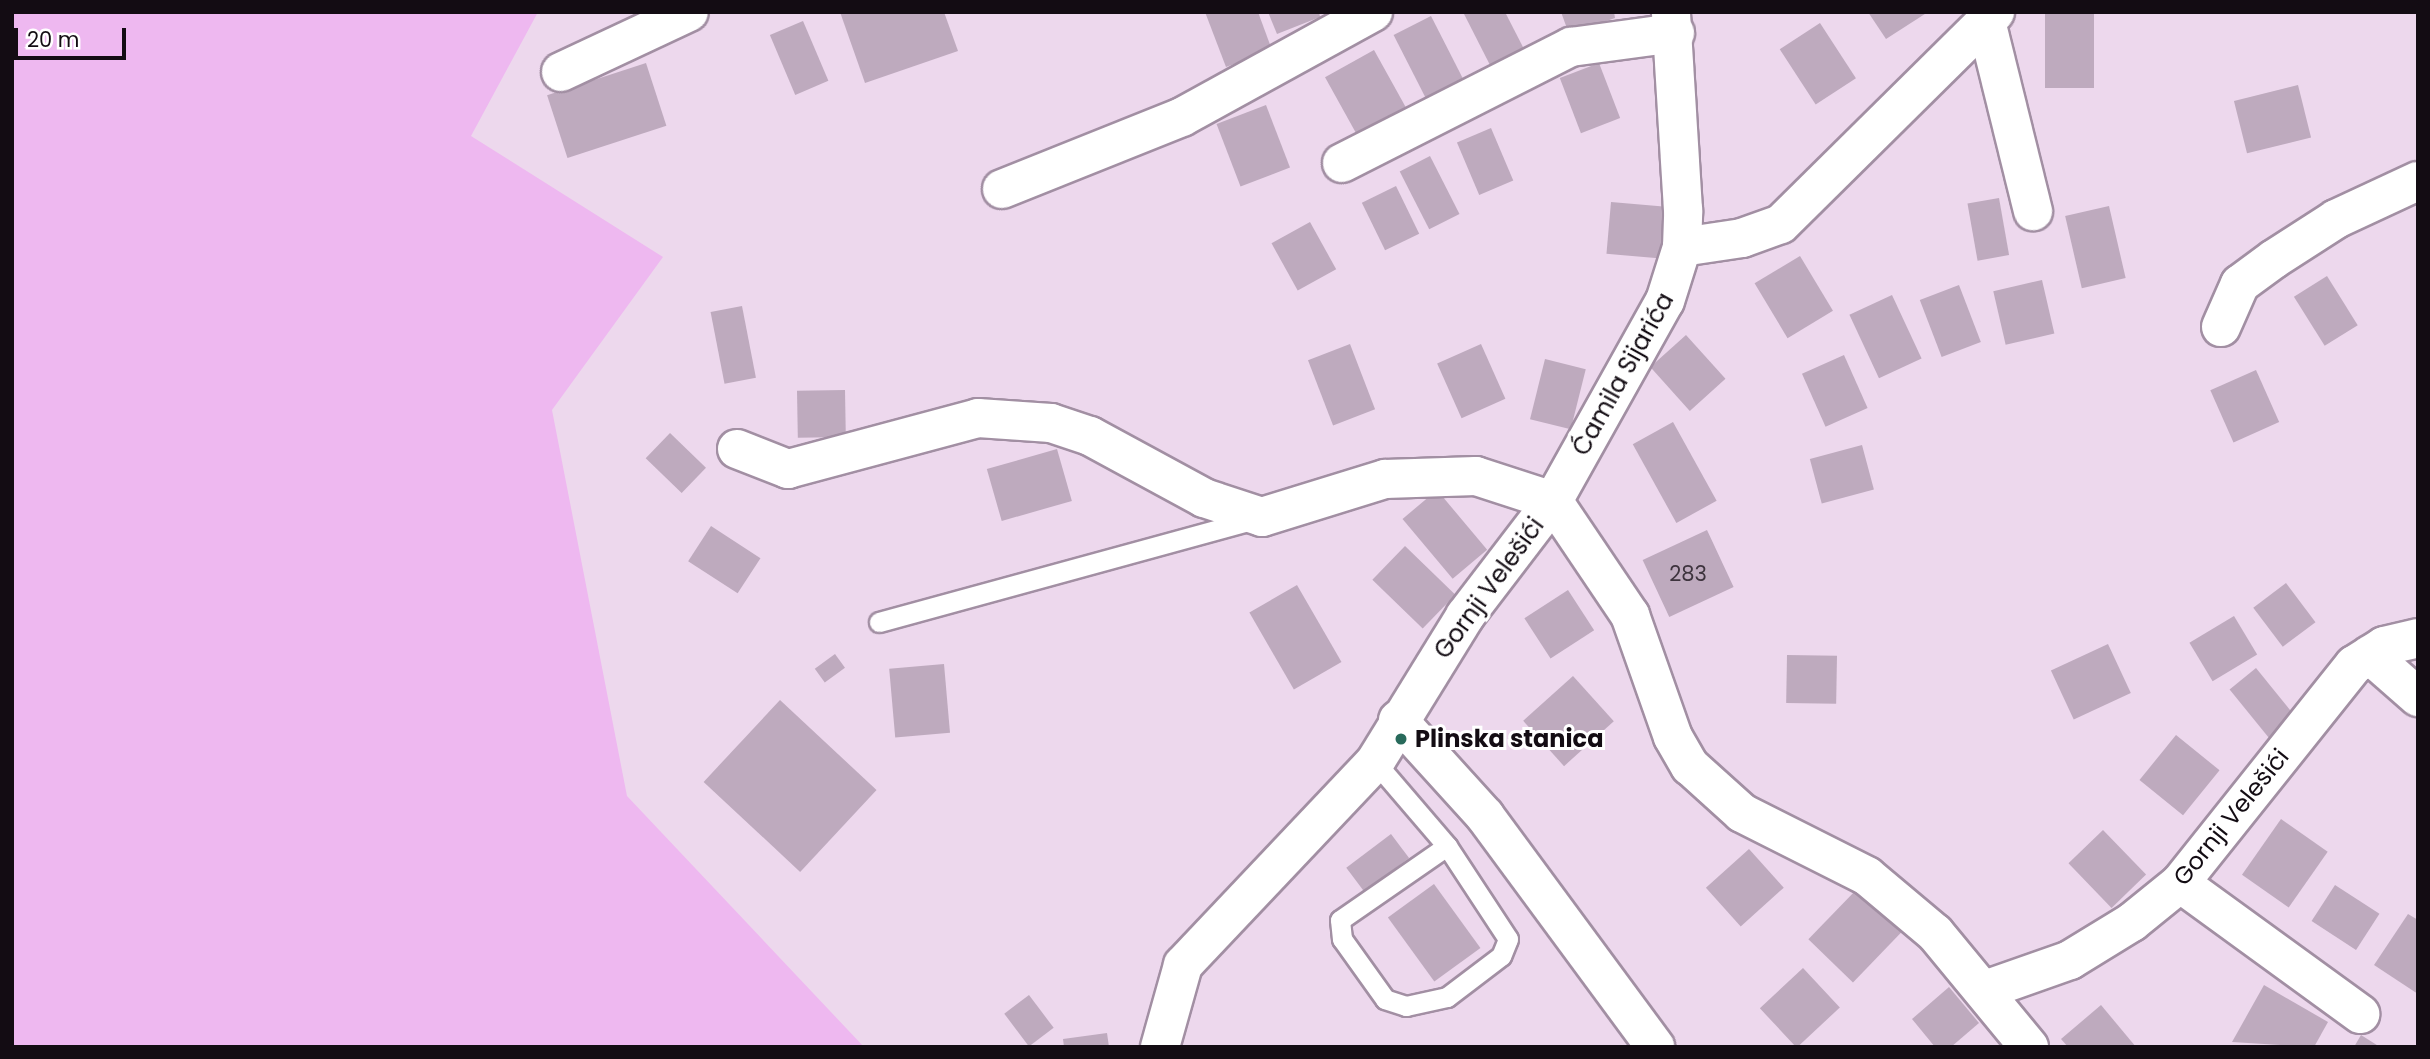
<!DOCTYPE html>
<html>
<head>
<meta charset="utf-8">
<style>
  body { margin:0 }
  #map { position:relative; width:2430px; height:1059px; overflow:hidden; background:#edd8ed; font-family:Poppins,sans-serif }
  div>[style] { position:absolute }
  .green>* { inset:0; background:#eeb8f0 }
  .building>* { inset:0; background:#beaabe; transform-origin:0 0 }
  .roads { filter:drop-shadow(2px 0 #a28fa3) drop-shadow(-2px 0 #a28fa3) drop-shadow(0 2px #a28fa3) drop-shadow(0 -2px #a28fa3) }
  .service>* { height:19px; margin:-9.5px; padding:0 9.5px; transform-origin:9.5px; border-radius:9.5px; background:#fff }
  .minor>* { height:38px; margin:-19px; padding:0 19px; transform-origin:19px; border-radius:19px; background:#fff }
  .dots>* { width:19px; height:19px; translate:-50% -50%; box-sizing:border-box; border:4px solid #fff; border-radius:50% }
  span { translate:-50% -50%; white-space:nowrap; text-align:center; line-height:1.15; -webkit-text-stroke:6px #fff; paint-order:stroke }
  .number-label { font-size:21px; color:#3e343e }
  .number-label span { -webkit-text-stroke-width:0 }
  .street-label { font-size:24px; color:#130c13 }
  .poi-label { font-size:24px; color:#130c13; font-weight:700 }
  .left { translate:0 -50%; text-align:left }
  .frame { position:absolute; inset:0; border:14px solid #130c13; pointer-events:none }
  .scale { position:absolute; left:14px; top:28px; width:112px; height:32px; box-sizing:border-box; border:4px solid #130c13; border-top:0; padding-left:9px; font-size:21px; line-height:24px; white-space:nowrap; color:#130c13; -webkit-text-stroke:5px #fff; paint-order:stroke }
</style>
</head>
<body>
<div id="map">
  <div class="green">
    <i style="clip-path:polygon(12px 12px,538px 12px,471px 136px,663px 257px,552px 410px,627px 796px,864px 1047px,12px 1047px)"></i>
  </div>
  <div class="building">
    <i style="clip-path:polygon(840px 12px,944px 12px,958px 51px,865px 83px)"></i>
    <i style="clip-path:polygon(1205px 12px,1258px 12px,1272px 50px,1226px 67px)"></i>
    <i style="clip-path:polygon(1268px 12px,1319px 12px,1320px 17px,1277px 34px)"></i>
    <i style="clip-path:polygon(1463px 12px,1505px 12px,1525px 51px,1492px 69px)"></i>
    <i style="clip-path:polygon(1561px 12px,1614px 12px,1615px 18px,1569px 34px)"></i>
    <i style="clip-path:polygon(1868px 12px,1928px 12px,1886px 39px)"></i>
    <i style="left:2045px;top:12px;width:49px;height:76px"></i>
    <i style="left:1431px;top:16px;width:73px;height:42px;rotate:63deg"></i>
    <i style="left:803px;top:21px;width:65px;height:36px;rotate:67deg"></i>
    <i style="left:1820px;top:23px;width:66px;height:48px;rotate:57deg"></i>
    <i style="left:1374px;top:50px;width:71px;height:56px;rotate:61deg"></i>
    <i style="left:646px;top:63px;width:66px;height:104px;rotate:72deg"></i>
    <i style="left:1599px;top:63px;width:59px;height:42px;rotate:69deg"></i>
    <i style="left:2298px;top:85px;width:54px;height:66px;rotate:76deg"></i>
    <i style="left:1266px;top:105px;width:67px;height:53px;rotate:69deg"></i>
    <i style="left:1491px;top:128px;width:57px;height:37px;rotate:67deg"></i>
    <i style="left:1430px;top:156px;width:65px;height:34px;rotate:63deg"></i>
    <i style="left:1396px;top:186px;width:53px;height:38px;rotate:64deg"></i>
    <i style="left:1999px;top:198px;width:58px;height:32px;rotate:80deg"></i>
    <i style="left:1611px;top:202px;width:61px;height:52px;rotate:5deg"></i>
    <i style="left:2109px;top:206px;width:74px;height:45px;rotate:77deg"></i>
    <i style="left:1310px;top:222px;width:54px;height:44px;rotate:61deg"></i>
    <i style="left:1800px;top:256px;width:64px;height:53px;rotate:59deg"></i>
    <i style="left:2327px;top:276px;width:58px;height:39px;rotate:58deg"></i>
    <i style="left:2042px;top:280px;width:55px;height:50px;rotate:77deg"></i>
    <i style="left:1959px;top:285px;width:61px;height:42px;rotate:69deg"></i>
    <i style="left:1892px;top:295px;width:70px;height:47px;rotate:65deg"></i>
    <i style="left:742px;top:306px;width:73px;height:32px;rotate:79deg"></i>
    <i style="left:1686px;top:335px;width:59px;height:48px;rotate:48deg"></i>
    <i style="left:1350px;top:344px;width:70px;height:45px;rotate:69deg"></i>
    <i style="left:1481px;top:344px;width:60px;height:48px;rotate:66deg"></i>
    <i style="left:1844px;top:355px;width:58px;height:46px;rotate:66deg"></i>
    <i style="left:1545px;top:359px;width:42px;height:62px;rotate:14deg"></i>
    <i style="left:2256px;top:370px;width:57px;height:50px;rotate:66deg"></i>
    <i style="left:845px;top:390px;width:47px;height:48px;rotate:89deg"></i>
    <i style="left:1673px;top:422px;width:90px;height:46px;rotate:61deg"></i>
    <i style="left:670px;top:433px;width:50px;height:35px;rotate:44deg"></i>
    <i style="left:1862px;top:445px;width:46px;height:54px;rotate:75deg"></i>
    <i style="left:1057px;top:449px;width:54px;height:73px;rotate:74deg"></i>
    <i style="left:1437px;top:490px;width:78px;height:45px;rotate:50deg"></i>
    <i style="left:711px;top:526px;width:59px;height:42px;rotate:33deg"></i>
    <i style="left:1707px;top:530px;width:63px;height:71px;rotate:65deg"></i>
    <i style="left:1405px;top:546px;width:70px;height:47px;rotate:44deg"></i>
    <i style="left:2286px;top:583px;width:49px;height:41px;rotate:53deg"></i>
    <i style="left:1297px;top:585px;width:89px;height:55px;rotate:60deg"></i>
    <i style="left:1568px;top:590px;width:48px;height:52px;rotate:57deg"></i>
    <i style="left:2234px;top:616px;width:45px;height:52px;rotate:59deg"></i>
    <i style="left:2108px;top:644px;width:54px;height:63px;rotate:65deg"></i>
    <i style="left:835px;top:654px;width:17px;height:25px;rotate:54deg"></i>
    <i style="left:1787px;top:655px;width:50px;height:48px;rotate:1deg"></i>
    <i style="left:944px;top:664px;width:69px;height:55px;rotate:85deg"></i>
    <i style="left:2256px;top:668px;width:62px;height:34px;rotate:51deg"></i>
    <i style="left:1573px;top:676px;width:61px;height:67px;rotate:48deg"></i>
    <i style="left:780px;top:700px;width:132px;height:112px;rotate:43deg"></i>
    <i style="left:2176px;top:735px;width:56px;height:58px;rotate:39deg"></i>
    <i style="left:2281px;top:819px;width:57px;height:68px;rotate:35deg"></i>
    <i style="left:2103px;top:830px;width:62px;height:48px;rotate:46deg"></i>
    <i style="left:1391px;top:834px;width:30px;height:56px;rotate:53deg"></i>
    <i style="left:1749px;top:849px;width:52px;height:58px;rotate:48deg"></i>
    <i style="left:1434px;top:884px;width:79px;height:57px;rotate:54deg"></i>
    <i style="left:2335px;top:885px;width:53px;height:43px;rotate:33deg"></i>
    <i style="left:1857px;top:889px;width:62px;height:70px;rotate:44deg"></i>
    <i style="clip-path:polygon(2408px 914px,2418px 920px,2418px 994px,2374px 965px)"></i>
    <i style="left:1803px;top:968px;width:54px;height:59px;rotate:47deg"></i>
    <i style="clip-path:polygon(2264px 985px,2328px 1022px,2314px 1047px,2232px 1042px)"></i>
    <i style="clip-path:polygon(1949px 987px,1979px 1023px,1951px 1047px,1935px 1047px,1912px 1019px)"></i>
    <i style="left:1029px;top:995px;width:41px;height:31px;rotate:53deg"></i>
    <i style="clip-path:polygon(2101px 1005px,2136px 1047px,2068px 1047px,2061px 1039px)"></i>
    <i style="clip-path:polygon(1107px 1033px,1109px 1047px,1064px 1047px,1063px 1039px)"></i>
    <i style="clip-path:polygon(2361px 1035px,2380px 1047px,2354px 1047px)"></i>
  </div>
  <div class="roads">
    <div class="service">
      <i style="left:879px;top:622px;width:386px;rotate:-15.3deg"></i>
      <i style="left:1375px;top:762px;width:111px;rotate:49.4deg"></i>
      <i style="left:1447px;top:846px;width:111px;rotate:56.7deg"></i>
      <i style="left:1508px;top:939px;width:18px;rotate:112deg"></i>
      <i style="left:1501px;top:956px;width:68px;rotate:142.8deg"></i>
      <i style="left:1447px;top:997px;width:42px;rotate:167.6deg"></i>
      <i style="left:1406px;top:1006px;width:22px;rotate:-162deg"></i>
      <i style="left:1385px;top:999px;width:74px;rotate:-125.6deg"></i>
      <i style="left:1342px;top:939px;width:19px;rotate:-96deg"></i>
      <i style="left:1340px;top:920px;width:130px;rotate:-34.7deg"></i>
    </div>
    <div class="minor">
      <i style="left:1986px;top:21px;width:196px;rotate:76.1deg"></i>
      <i style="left:561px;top:72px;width:141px;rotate:-25.1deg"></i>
      <i style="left:1342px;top:163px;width:257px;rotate:-26.9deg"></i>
      <i style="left:1571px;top:47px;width:105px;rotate:-7.7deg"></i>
      <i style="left:1002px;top:189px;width:194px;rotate:-21.8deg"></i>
      <i style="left:1182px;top:117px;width:218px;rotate:-28.8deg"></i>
      <i style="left:1682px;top:247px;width:61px;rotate:-8.5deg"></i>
      <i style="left:1742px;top:238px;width:41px;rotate:-19.7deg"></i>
      <i style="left:1781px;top:224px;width:301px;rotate:-44.7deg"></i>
      <i style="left:2221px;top:327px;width:47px;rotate:-66.2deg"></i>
      <i style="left:2240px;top:284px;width:42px;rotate:-36.3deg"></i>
      <i style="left:2274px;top:259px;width:74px;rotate:-32.8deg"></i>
      <i style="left:2336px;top:219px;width:90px;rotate:-24.9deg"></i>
      <i style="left:737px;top:449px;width:55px;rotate:21.4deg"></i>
      <i style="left:788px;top:469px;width:197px;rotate:-15deg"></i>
      <i style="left:978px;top:418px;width:73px;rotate:3.9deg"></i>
      <i style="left:1051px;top:423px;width:41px;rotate:18.4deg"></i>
      <i style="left:1090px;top:436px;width:130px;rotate:28.5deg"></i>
      <i style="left:1204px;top:498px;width:61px;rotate:18.1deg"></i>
      <i style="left:1262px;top:517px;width:129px;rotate:-17.2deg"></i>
      <i style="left:1385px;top:479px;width:91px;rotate:-1.9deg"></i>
      <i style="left:1476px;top:476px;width:81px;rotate:18deg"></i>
      <i style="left:1553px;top:501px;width:138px;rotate:56deg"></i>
      <i style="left:1630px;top:615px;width:129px;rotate:70.6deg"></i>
      <i style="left:1673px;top:737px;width:34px;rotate:60deg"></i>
      <i style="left:1690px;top:766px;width:70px;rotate:42.1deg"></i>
      <i style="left:1742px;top:813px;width:140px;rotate:26.7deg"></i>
      <i style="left:1867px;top:876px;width:89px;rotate:40deg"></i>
      <i style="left:1935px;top:933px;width:148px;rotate:50.5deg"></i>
      <i style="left:2370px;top:655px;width:64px;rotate:41.2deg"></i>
      <i style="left:1398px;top:720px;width:130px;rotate:47.8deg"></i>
      <i style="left:1485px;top:816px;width:287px;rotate:53.6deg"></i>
      <i style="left:2180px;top:883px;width:223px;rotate:36deg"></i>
      <i style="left:1985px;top:990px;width:90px;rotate:-19.4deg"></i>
      <i style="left:2070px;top:960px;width:73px;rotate:-31.5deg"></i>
      <i style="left:2132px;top:922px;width:62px;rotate:-39.1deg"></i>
      <i style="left:2180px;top:883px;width:279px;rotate:-51.4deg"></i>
      <i style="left:2354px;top:665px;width:36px;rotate:-32deg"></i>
      <i style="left:2384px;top:646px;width:35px;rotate:-13deg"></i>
      <i style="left:1160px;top:1047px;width:85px;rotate:-74.3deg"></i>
      <i style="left:1183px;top:965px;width:279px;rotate:-46.6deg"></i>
      <i style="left:1375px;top:762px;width:172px;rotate:-58.3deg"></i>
      <i style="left:1465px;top:616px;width:145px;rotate:-52.6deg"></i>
      <i style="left:1553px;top:501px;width:229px;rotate:-60.8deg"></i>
      <i style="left:1665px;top:301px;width:57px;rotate:-72.5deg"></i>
      <i style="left:1682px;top:247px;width:37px;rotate:-88deg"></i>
      <i style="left:1683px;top:210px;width:198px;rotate:-93.5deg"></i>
    </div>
  </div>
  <div class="dots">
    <i style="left:1401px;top:739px;background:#286a5b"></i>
  </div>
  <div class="number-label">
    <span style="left:1688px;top:574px">283</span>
  </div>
  <div class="street-label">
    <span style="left:1623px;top:374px;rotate:-61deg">Ćamila Sijarića</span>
    <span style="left:1489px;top:588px;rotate:-54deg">Gornji Velešići</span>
    <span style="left:2231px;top:817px;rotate:-51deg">Gornji Velešići</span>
  </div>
  <div class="poi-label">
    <span class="left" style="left:1415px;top:739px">Plinska stanica</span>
  </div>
  <div class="frame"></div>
  <div class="scale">20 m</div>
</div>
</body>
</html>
